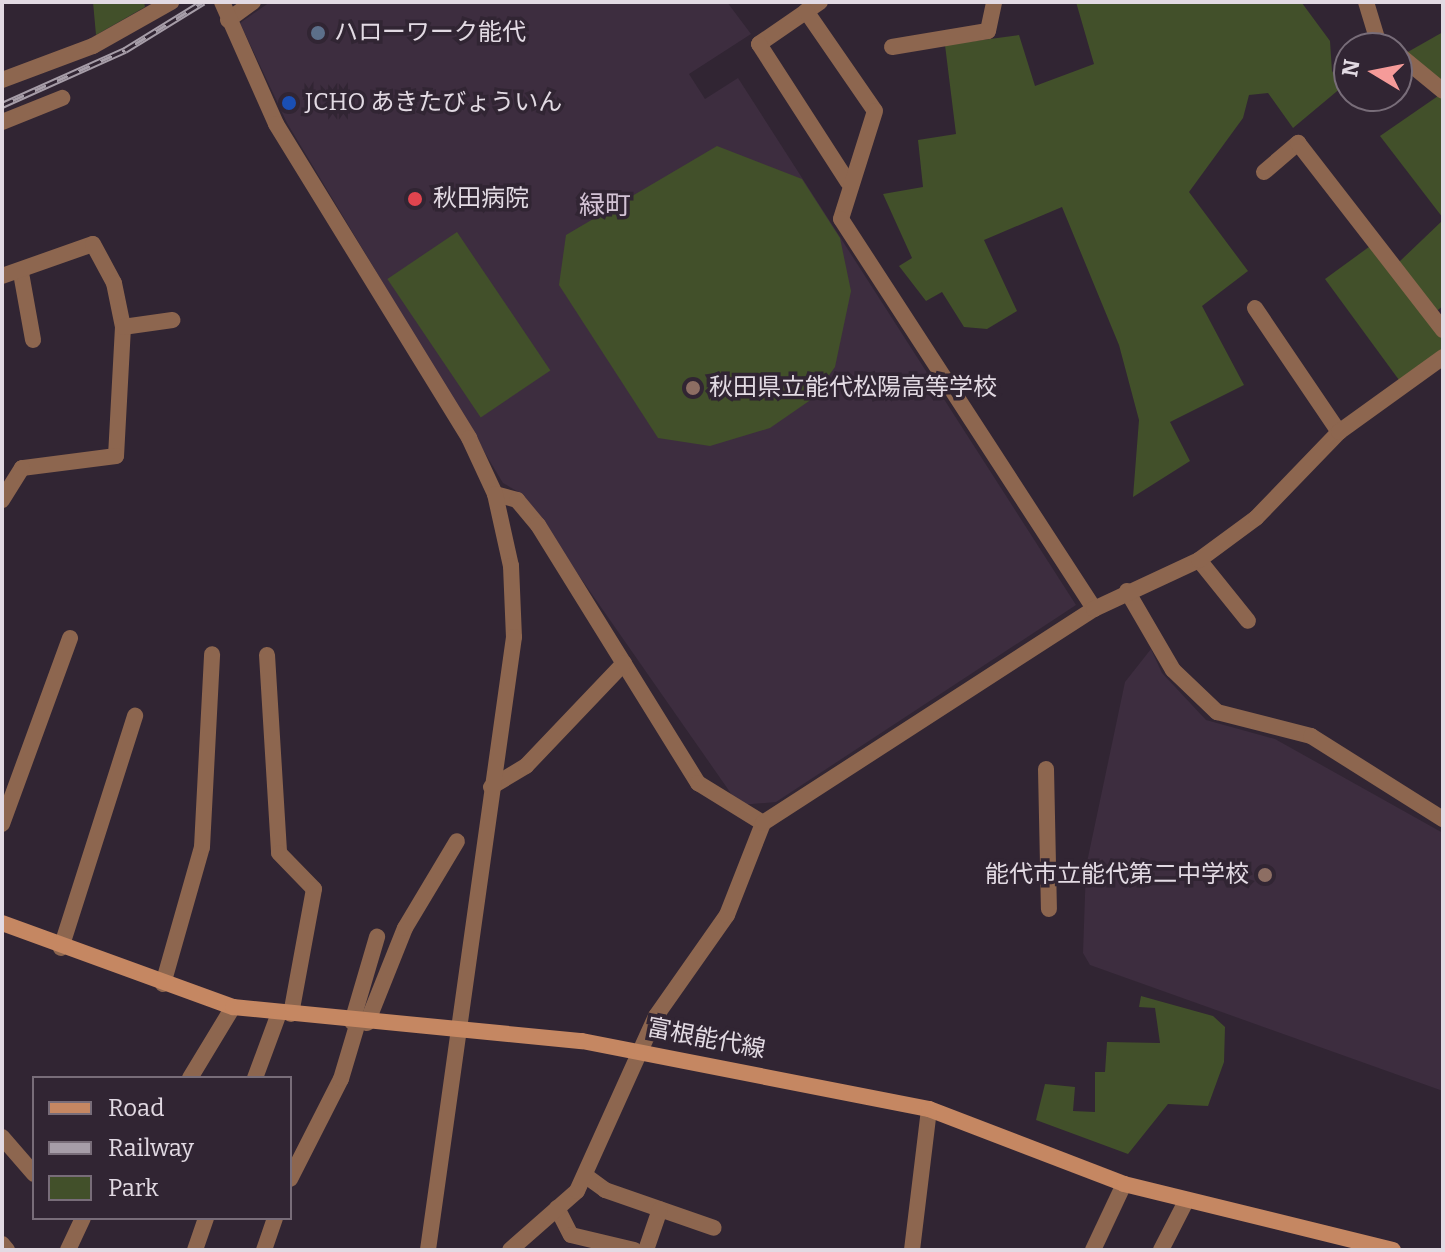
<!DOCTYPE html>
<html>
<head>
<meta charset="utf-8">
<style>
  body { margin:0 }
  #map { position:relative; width:1445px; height:1252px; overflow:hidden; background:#312533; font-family:Bitter,"Noto Sans JP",serif }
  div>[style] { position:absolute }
  .built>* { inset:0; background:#3d2d3f }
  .green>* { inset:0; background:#42502a; transform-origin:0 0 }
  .minor>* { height:16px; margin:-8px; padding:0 8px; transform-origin:8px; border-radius:8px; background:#8d664f }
  .tertiary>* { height:16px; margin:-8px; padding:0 8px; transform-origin:8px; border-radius:8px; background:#8d664f }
  .secondary>* { height:16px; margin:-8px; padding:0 8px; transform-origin:8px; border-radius:8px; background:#c58762 }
  .rail>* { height:7px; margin-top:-3.5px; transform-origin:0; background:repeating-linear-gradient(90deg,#312533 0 12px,#a69da8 0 24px); box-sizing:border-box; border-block:2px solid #a69da8 }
  .dots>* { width:22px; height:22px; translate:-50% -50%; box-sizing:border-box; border:4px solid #312533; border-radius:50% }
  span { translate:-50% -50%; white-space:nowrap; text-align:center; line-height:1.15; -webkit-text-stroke:7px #312533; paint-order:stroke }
  .poi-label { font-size:24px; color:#e2dae3 }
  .left { translate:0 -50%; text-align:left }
  .right { translate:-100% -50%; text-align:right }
  .street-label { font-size:24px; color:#e2dae3 }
  .neighbourhood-label { font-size:26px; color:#d3c3d5 }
  .frame { position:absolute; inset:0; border:4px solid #e2dae3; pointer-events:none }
  .legend { position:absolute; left:32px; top:1076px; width:260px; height:144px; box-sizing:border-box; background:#312533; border:2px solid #786d79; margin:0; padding:10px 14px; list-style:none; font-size:24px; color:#e2dae3 }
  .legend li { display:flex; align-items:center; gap:16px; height:40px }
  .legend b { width:40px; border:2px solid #786d79 }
  .north { position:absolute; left:1333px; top:32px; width:80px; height:80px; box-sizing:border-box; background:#312533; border:2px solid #786d79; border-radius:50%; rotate:280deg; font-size:22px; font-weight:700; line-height:32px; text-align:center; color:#e2dae3 }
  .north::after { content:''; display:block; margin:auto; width:28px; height:36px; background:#f59b99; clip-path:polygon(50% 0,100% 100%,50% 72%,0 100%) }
</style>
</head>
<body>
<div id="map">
  <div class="built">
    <i style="clip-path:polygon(270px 2px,727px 2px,751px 34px,689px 74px,705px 99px,738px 78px,1076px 605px,776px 802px,739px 805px,522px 494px,503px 483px,287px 123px,240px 23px)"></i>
    <i style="clip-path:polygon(1151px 649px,1162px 673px,1206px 720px,1275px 739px,1443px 833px,1443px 1091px,1090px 965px,1083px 953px,1086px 867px,1125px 682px)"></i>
  </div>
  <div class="green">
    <i style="clip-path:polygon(93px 2px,144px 2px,145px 7px,96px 35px)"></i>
    <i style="clip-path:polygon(1076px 2px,1302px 3px,1330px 41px,1332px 71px,1342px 87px,1293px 128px,1268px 93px,1249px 95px,1243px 118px,1189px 192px,1248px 271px,1202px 306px,1244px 385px,1170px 422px,1190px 461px,1133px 497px,1139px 420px,1119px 345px,1062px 207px,984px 240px,1017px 311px,987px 329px,964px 327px,942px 292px,926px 301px,899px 266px,912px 258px,883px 194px,923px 187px,918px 140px,956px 134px,945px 45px,1019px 35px,1035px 86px,1094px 64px)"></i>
    <i style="clip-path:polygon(1443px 32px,1443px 83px,1406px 53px)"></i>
    <i style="clip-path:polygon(1438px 96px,1443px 99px,1443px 218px,1380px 136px)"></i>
    <i style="clip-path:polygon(717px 146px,802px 179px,840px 238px,851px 291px,835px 367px,812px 399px,770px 428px,710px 446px,658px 438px,559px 285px,566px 235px)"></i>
    <i style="clip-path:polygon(1443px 220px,1443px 306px,1434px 313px,1398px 263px)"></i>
    <i style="left:457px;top:232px;width:167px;height:84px;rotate:56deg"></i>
    <i style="clip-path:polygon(1373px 244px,1443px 339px,1443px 348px,1399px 380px,1325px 279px)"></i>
    <i style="clip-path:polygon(1141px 996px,1213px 1016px,1225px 1027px,1224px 1062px,1208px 1106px,1168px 1104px,1128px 1154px,1036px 1120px,1045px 1084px,1075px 1087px,1073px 1111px,1095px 1112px,1095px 1072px,1105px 1072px,1107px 1042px,1160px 1043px,1155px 1008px,1139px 1007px)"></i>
  </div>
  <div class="minor">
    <i style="left:820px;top:2px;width:74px;rotate:145.5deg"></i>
    <i style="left:759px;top:44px;width:164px;rotate:57.2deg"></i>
    <i style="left:1366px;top:2px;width:48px;rotate:73.1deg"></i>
    <i style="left:806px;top:11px;width:121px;rotate:55.4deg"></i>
    <i style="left:875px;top:111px;width:113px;rotate:107.5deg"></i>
    <i style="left:841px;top:219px;width:465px;rotate:57deg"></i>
    <i style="left:228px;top:20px;width:31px;rotate:-36deg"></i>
    <i style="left:892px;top:47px;width:97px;rotate:-9.5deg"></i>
    <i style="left:988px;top:31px;width:30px;rotate:-78deg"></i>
    <i style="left:1398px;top:54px;width:58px;rotate:39.4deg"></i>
    <i style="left:2px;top:80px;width:97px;rotate:-20.5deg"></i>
    <i style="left:93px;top:46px;width:90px;rotate:-29.4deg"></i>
    <i style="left:2px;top:122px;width:65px;rotate:-21.8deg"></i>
    <i style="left:1264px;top:172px;width:45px;rotate:-40.5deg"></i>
    <i style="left:1298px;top:143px;width:237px;rotate:52.2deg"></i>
    <i style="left:21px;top:273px;width:68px;rotate:79.8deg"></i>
    <i style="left:2px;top:276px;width:96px;rotate:-19.4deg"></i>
    <i style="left:93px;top:244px;width:44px;rotate:61.7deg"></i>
    <i style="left:114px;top:283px;width:45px;rotate:78.4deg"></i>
    <i style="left:123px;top:327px;width:129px;rotate:93.1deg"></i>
    <i style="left:116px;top:456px;width:95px;rotate:172.7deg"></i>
    <i style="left:22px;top:468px;width:38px;rotate:122deg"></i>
    <i style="left:1255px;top:308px;width:150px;rotate:55.9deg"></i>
    <i style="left:123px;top:327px;width:50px;rotate:-8deg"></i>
    <i style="left:495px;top:494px;width:23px;rotate:15deg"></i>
    <i style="left:517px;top:500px;width:33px;rotate:50deg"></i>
    <i style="left:538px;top:525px;width:304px;rotate:58.2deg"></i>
    <i style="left:698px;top:783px;width:76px;rotate:31.6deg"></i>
    <i style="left:1199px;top:560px;width:78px;rotate:51.2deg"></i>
    <i style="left:1127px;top:591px;width:91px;rotate:59.8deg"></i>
    <i style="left:1173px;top:670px;width:61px;rotate:43.7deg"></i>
    <i style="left:1217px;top:712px;width:97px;rotate:14.3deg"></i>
    <i style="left:1311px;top:736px;width:156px;rotate:32.2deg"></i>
    <i style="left:267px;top:655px;width:198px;rotate:86.5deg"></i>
    <i style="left:279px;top:853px;width:50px;rotate:45.8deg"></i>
    <i style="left:314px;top:889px;width:127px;rotate:100.4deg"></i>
    <i style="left:1046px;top:769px;width:140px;rotate:88.8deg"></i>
    <i style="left:491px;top:787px;width:41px;rotate:-31deg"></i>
    <i style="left:526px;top:766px;width:142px;rotate:-46.4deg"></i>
    <i style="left:2px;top:824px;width:198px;rotate:-69.9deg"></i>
    <i style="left:61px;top:948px;width:244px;rotate:-72.3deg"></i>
    <i style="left:163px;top:984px;width:142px;rotate:-74.1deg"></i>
    <i style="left:202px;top:847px;width:193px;rotate:-87deg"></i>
    <i style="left:352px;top:1022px;width:89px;rotate:-73.6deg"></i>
    <i style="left:367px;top:1023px;width:102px;rotate:-68.2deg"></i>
    <i style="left:405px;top:928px;width:101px;rotate:-59.1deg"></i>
    <i style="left:190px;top:1078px;width:83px;rotate:-58.8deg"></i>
    <i style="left:255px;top:1078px;width:69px;rotate:-69.7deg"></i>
    <i style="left:2px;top:1137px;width:49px;rotate:49.1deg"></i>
    <i style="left:586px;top:1176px;width:24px;rotate:36deg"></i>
    <i style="left:605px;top:1190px;width:115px;rotate:19.2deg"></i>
    <i style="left:290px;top:1179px;width:112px;rotate:-63deg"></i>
    <i style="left:341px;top:1079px;width:59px;rotate:-73.4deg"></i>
    <i style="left:557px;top:1208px;width:30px;rotate:63deg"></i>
    <i style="left:571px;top:1235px;width:65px;rotate:13.4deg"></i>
    <i style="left:2px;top:1244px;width:8px;rotate:50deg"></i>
    <i style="left:68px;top:1250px;width:35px;rotate:-65deg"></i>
    <i style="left:195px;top:1250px;width:34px;rotate:-71deg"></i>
    <i style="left:264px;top:1250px;width:34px;rotate:-71deg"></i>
    <i style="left:510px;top:1250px;width:89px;rotate:-41.4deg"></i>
    <i style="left:577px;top:1191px;width:192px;rotate:-65.7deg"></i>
    <i style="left:656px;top:1016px;width:123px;rotate:-54.9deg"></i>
    <i style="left:727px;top:915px;width:99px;rotate:-68.6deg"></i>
    <i style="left:763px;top:823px;width:394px;rotate:-32.9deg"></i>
    <i style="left:1094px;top:609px;width:116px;rotate:-25deg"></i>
    <i style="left:1199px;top:560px;width:71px;rotate:-36.4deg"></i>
    <i style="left:1256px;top:518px;width:120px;rotate:-46deg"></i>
    <i style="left:1339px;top:432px;width:128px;rotate:-35.8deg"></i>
    <i style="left:646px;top:1250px;width:43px;rotate:-71.1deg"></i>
    <i style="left:912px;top:1250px;width:142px;rotate:-83.1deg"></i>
    <i style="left:1093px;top:1250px;width:73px;rotate:-64.8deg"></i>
    <i style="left:1161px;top:1250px;width:53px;rotate:-62.9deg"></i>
  </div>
  <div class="tertiary">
    <i style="left:222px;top:2px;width:133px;rotate:66.1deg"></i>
    <i style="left:276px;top:124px;width:369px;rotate:58.4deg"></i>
    <i style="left:469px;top:438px;width:62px;rotate:65.1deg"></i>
    <i style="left:495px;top:494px;width:74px;rotate:77.5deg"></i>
    <i style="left:511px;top:566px;width:71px;rotate:87.6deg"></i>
    <i style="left:514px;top:637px;width:619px;rotate:97.99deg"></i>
  </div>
  <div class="secondary">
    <i style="left:2px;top:923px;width:246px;rotate:20deg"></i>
    <i style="left:233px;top:1007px;width:351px;rotate:5.6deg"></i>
    <i style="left:582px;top:1041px;width:354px;rotate:11.1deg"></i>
    <i style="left:929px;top:1109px;width:209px;rotate:21deg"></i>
    <i style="left:1124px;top:1184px;width:277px;rotate:13.8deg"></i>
  </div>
  <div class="rail">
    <i style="left:2px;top:105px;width:135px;rotate:-24.1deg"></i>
    <i style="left:125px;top:50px;width:92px;rotate:-31.6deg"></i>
  </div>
  <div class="dots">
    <i style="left:318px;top:33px;background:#5c6f8a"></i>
    <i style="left:289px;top:103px;background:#1a4fb4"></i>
    <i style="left:415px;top:199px;background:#e0444e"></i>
    <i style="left:693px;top:388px;background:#8d6e63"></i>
    <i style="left:1265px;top:875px;background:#8d6e63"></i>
  </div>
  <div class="poi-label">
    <span class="left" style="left:334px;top:33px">ハローワーク能代</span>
    <span class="left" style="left:305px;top:103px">JCHO あきたびょういん</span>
    <span class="left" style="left:433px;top:199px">秋田病院</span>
    <span class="left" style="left:709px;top:388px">秋田県立能代松陽高等学校</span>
    <span class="right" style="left:1249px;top:875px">能代市立能代第二中学校</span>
  </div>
  <div class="street-label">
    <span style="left:706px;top:1039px;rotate:11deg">富根能代線</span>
  </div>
  <div class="neighbourhood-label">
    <span style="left:605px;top:206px">緑町</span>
  </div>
  <div class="frame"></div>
  <ul class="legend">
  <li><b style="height:10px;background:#c58762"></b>Road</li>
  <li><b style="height:10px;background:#a69da8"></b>Railway</li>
  <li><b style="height:22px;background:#42502a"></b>Park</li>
  </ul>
  <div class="north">N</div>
</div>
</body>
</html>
